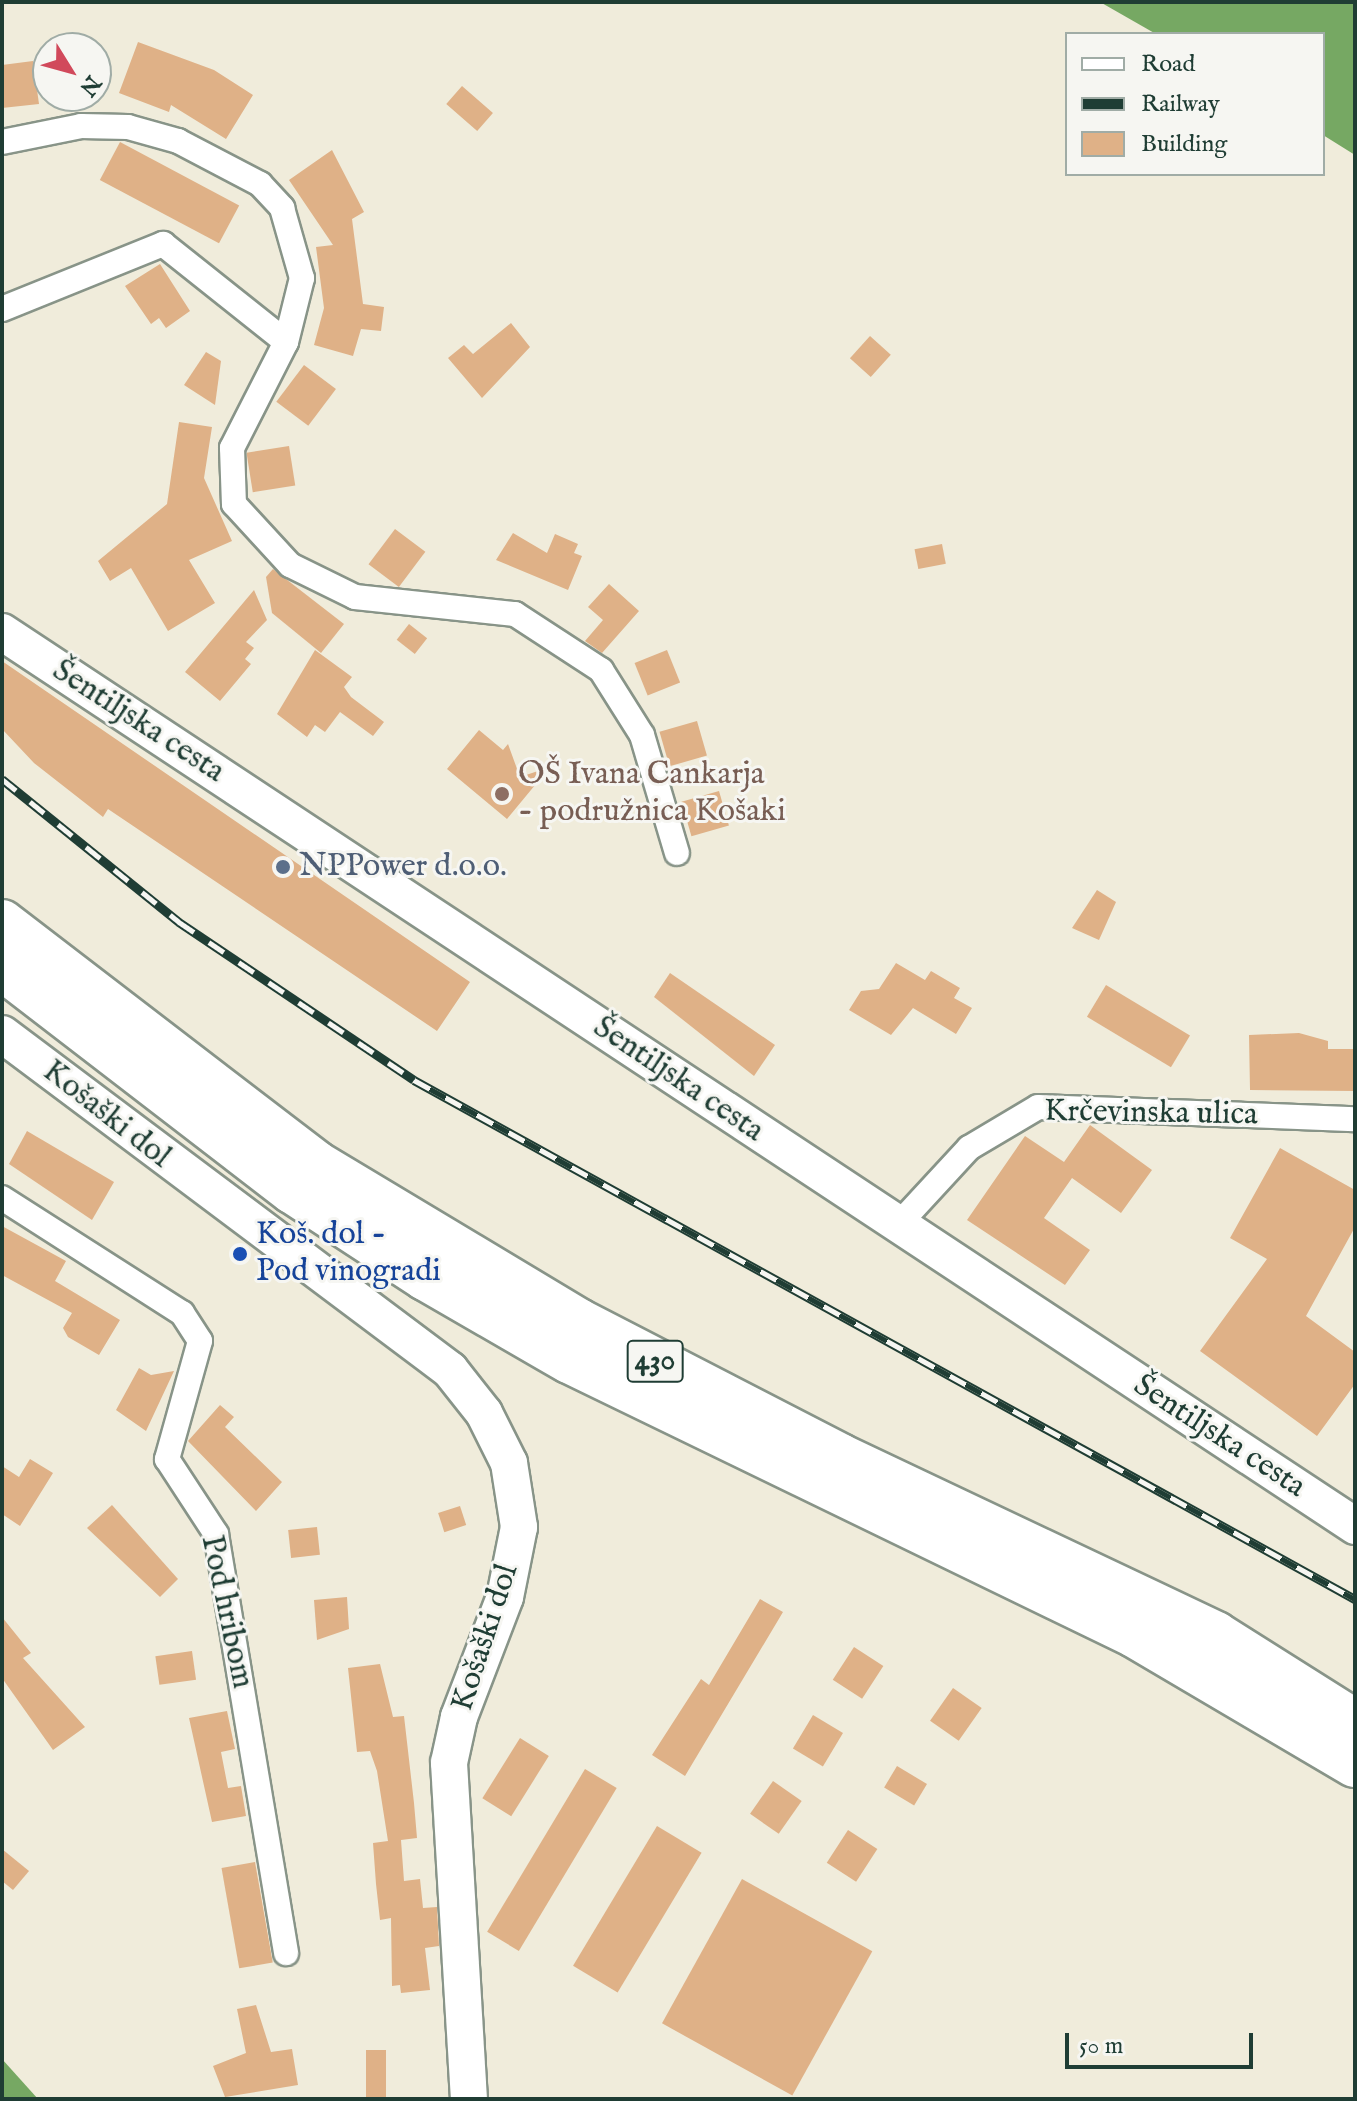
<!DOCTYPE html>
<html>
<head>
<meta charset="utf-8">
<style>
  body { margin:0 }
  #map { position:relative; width:1357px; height:2101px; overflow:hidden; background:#f0ecdb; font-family:"IM FELL English",serif }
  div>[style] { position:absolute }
  .forest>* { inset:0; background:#76a863 }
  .building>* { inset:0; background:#dfb187; transform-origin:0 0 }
  .roads { filter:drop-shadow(2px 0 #889488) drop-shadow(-2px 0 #889488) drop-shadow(0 2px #889488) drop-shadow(0 -2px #889488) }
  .street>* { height:24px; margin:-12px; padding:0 12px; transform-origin:12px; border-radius:12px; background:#fff }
  .secondary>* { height:36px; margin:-18px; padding:0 18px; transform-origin:18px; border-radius:18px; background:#fff }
  .highway>* { height:44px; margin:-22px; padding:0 22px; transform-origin:22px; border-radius:22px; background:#fff }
  .rail>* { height:9px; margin-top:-4.5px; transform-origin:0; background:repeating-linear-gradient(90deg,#f6f6f2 0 18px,#1f3d34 0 36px); box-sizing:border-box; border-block:2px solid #1f3d34 }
  .dots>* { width:22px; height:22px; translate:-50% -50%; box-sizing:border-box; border:4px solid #f6f6f2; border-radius:50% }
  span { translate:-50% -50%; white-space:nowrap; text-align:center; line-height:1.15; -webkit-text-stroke:6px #f6f6f2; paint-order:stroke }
  .shield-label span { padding:2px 6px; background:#f6f6f2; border:2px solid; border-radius:6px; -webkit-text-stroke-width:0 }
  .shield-label { font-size:30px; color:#1f3d34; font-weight:700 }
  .street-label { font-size:32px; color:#1f3d34 }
  .education-label { font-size:32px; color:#785e54 }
  .left { translate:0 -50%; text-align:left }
  .service-label { font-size:32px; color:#4e5e75 }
  .transit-label { font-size:32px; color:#164399 }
  .frame { position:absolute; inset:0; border:4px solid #1f3d34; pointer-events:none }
  .legend { position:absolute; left:1065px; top:32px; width:260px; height:144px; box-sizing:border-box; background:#f6f6f2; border:2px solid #a0aca6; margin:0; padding:10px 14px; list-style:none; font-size:24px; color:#1f3d34 }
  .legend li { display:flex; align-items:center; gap:16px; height:40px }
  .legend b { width:40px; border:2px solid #a0aca6 }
  .north { position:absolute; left:32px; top:32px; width:80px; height:80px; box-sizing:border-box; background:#f6f6f2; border:2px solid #a0aca6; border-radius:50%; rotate:127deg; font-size:22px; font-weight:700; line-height:32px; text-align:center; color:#1f3d34 }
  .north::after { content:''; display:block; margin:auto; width:28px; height:36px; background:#d1495b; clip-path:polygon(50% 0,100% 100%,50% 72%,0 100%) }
  .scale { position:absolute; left:1065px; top:2033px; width:188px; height:36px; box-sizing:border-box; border:4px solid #1f3d34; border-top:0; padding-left:10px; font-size:24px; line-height:28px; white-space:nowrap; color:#1f3d34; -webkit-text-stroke:6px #f6f6f2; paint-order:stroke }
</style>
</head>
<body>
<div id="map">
  <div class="forest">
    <i style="clip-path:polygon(1100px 2px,1355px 2px,1355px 155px,1323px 135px,1323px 34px,1156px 34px)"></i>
    <i style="clip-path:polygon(2px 2059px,38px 2099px,2px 2099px)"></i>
  </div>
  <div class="building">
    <i style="clip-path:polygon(138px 42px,214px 70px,253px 95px,226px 139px,171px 105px,169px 112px,119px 93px)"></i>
    <i style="clip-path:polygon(33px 61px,39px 104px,2px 108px,2px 65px)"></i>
    <i style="left:462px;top:86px;width:41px;height:24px;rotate:41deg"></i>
    <i style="left:120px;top:142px;width:135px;height:43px;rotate:28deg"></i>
    <i style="clip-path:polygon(332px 150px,364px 212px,352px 219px,363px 304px,384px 307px,381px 331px,361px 329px,353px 356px,314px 345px,324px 308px,316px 247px,333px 245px,289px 180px)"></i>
    <i style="clip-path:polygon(160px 264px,190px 311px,166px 328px,159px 318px,151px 324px,125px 286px)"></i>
    <i style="clip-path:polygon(511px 323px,530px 347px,482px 398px,448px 358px,464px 345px,473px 354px)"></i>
    <i style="left:870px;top:336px;width:28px;height:30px;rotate:42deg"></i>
    <i style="clip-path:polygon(206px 352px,221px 361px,215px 405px,184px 385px)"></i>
    <i style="left:304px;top:365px;width:40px;height:46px;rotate:37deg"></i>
    <i style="clip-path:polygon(179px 422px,212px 427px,204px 478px,232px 541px,189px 560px,215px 603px,168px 631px,131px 568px,110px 581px,98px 561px,167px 504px)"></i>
    <i style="left:289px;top:446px;width:40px;height:43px;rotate:81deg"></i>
    <i style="left:395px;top:529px;width:38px;height:44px;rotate:37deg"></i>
    <i style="clip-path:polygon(513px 533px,547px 553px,555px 534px,578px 544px,574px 553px,582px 556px,568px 590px,496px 560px)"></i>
    <i style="left:942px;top:544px;width:20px;height:28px;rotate:79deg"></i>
    <i style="clip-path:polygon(273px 569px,344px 624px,321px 653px,272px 613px,266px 577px)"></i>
    <i style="clip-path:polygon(609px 584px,639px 611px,602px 653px,585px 641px,603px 620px,588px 607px)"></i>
    <i style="clip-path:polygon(254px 590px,267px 620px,246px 642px,254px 648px,245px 659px,251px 664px,220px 701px,185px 672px)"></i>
    <i style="left:409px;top:624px;width:23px;height:20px;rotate:38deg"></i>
    <i style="clip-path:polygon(315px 650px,352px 677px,344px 687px,351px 697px,384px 722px,373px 736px,340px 712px,325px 732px,315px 725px,307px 737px,277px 714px)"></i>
    <i style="left:667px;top:650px;width:35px;height:35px;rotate:68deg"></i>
    <i style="clip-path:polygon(2px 661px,470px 982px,437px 1031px,108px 809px,103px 817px,34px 763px,2px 729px)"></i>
    <i style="left:697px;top:721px;width:36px;height:39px;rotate:74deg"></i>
    <i style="clip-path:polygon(479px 730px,503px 750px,508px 744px,520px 777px,550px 767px,507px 819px,447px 769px)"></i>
    <i style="left:719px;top:791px;width:36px;height:39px;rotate:74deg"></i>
    <i style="clip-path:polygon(1097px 890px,1116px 902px,1099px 940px,1072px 928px)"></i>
    <i style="clip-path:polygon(896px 963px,925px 980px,931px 971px,960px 988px,954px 998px,972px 1008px,956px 1034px,913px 1008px,891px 1035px,849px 1010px,861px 991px,879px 989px)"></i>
    <i style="clip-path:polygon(670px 973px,775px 1045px,754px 1076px,654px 997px)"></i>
    <i style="left:1106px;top:985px;width:98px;height:37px;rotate:31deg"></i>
    <i style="clip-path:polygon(1299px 1033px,1328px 1041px,1328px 1049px,1355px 1049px,1355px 1091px,1250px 1090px,1249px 1035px)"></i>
    <i style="clip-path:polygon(1090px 1125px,1152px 1170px,1121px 1213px,1072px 1178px,1044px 1218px,1090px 1250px,1065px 1285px,967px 1220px,1025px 1136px,1064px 1162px)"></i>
    <i style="clip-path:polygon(27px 1131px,114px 1182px,92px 1220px,9px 1164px)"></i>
    <i style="clip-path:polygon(1280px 1148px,1355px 1190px,1355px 1227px,1306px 1316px,1355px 1352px,1355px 1384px,1317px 1436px,1200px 1351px,1267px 1259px,1230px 1238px)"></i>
    <i style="clip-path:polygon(2px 1226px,66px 1261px,55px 1281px,120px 1320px,99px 1355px,68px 1337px,63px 1328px,72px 1313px,2px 1275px)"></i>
    <i style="clip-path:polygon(139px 1368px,151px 1375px,174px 1371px,146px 1431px,116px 1410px)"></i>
    <i style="clip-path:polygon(220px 1405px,234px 1417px,225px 1427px,282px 1482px,256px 1511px,188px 1441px)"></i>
    <i style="clip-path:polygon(30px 1459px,53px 1473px,20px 1526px,2px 1514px,2px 1466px,19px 1477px)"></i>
    <i style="clip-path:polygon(112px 1505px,178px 1579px,160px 1597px,87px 1528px)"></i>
    <i style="left:460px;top:1506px;width:20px;height:23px;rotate:72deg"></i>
    <i style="left:317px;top:1527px;width:28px;height:29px;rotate:84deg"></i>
    <i style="clip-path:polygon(347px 1597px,349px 1629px,317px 1640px,314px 1600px)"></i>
    <i style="clip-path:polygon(760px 1599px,783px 1612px,685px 1776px,652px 1755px,701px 1679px,709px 1685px)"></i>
    <i style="clip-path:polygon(2px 1617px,31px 1653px,23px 1658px,85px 1727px,53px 1750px,2px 1678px)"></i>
    <i style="left:854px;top:1647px;width:35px;height:39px;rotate:33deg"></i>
    <i style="left:192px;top:1651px;width:29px;height:37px;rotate:82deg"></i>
    <i style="clip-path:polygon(380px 1664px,393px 1717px,404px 1716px,414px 1803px,417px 1838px,401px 1840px,404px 1881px,420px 1879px,423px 1908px,437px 1907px,439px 1946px,425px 1948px,430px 1990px,401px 1993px,400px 1985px,392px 1986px,391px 1918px,380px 1920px,376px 1884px,373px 1843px,388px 1841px,377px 1771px,370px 1751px,357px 1752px,348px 1668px)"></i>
    <i style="left:953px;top:1688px;width:35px;height:40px;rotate:35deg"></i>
    <i style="clip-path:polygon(227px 1711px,235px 1749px,221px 1752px,228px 1788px,241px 1786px,246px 1816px,212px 1822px,189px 1718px)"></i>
    <i style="left:813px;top:1715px;width:35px;height:39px;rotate:31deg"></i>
    <i style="left:520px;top:1738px;width:34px;height:71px;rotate:32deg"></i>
    <i style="left:897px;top:1766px;width:35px;height:25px;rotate:31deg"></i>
    <i style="left:585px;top:1769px;width:37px;height:190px;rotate:31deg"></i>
    <i style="left:773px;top:1781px;width:35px;height:40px;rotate:35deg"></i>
    <i style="left:657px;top:1826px;width:52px;height:163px;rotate:31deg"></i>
    <i style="left:848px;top:1830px;width:35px;height:39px;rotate:33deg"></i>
    <i style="clip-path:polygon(2px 1849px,29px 1871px,13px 1890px,2px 1881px)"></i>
    <i style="left:255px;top:1862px;width:102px;height:34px;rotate:80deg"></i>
    <i style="left:742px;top:1879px;width:149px;height:165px;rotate:29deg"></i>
    <i style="clip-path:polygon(256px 2005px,271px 2052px,292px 2049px,298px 2085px,225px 2097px,213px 2066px,246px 2053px,237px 2009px)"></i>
    <i style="left:366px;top:2050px;width:20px;height:48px"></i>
  </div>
  <div class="roads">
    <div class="street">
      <i style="left:2px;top:142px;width:81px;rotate:-11.4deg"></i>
      <i style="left:81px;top:126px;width:47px;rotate:1.2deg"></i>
      <i style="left:128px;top:127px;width:52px;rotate:15.6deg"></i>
      <i style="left:178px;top:141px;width:93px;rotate:27.7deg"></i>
      <i style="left:260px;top:184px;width:33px;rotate:47deg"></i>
      <i style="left:282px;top:208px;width:73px;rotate:74.1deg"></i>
      <i style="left:302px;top:278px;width:66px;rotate:104deg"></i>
      <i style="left:286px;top:342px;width:119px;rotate:117deg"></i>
      <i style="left:232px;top:448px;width:56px;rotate:88deg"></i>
      <i style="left:234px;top:504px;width:83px;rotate:47.4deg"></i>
      <i style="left:290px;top:565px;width:72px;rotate:26.2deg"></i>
      <i style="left:355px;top:597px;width:161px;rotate:6.1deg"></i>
      <i style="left:515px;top:614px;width:103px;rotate:33.1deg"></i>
      <i style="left:601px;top:670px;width:77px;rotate:57.8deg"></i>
      <i style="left:642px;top:735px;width:123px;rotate:73.5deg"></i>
      <i style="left:2px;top:309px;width:174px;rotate:-22deg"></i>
      <i style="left:163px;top:244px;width:157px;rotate:38.5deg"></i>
      <i style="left:2px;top:1198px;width:214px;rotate:32.6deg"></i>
      <i style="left:182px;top:1313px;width:33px;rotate:57deg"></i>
      <i style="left:200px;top:1341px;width:123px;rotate:105.6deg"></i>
      <i style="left:167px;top:1459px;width:90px;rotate:56.8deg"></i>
      <i style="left:216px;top:1534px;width:425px;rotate:80.5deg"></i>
      <i style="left:897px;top:1226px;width:106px;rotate:-47.3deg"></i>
      <i style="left:969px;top:1148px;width:80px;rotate:-30.7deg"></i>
      <i style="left:1038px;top:1107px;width:317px;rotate:2.2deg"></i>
    </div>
    <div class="secondary">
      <i style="left:2px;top:632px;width:1622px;rotate:33.45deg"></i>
      <i style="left:2px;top:1034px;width:560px;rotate:36.87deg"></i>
      <i style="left:450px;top:1370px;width:55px;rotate:51.7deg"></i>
      <i style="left:484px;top:1413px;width:56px;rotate:63.4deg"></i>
      <i style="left:509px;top:1463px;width:65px;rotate:81.1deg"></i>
      <i style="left:519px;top:1527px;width:71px;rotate:101.3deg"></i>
      <i style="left:505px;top:1597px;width:129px;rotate:111deg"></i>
      <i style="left:459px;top:1717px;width:47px;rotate:102.3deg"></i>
      <i style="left:449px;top:1763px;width:337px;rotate:86.6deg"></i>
    </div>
    <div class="highway">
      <i style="left:2px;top:922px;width:396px;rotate:37.5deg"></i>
      <i style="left:316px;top:1163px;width:307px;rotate:31deg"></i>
      <i style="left:579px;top:1321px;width:294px;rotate:27.3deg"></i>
      <i style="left:840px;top:1456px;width:416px;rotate:25.3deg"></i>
      <i style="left:1216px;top:1634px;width:165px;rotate:32.3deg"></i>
      <i style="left:2px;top:968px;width:366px;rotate:37.6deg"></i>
      <i style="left:292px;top:1191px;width:159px;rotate:33.2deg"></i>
      <i style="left:425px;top:1278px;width:166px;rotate:30deg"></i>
      <i style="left:569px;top:1361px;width:628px;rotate:25.87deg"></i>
      <i style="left:1134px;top:1635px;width:256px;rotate:30.5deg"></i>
    </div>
  </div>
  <div class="rail">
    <i style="left:2px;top:779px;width:228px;rotate:38.9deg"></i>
    <i style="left:179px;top:922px;width:283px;rotate:33.9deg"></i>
    <i style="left:414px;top:1080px;width:1075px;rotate:28.88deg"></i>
  </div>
  <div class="dots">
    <i style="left:502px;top:794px;background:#8d6e63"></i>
    <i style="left:283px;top:867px;background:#5c6f8a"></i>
    <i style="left:240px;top:1254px;background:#1a4fb4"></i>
  </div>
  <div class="shield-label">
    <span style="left:655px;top:1361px">430</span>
  </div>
  <div class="street-label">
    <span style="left:138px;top:722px;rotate:33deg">Šentiljska cesta</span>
    <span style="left:678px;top:1080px;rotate:34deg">Šentiljska cesta</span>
    <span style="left:1151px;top:1114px;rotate:1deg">Krčevinska ulica</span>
    <span style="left:106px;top:1115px;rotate:38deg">Košaški dol</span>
    <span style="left:1219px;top:1437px;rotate:33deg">Šentiljska cesta</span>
    <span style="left:226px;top:1612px;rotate:78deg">Pod hribom</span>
    <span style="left:486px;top:1638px;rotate:-72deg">Košaški dol</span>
  </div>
  <div class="education-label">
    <span class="left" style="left:518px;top:794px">OŠ Ivana Cankarja<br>- podružnica Košaki</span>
  </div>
  <div class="service-label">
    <span class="left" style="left:299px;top:867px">NPPower d.o.o.</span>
  </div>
  <div class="transit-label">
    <span class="left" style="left:256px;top:1254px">Koš. dol -<br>Pod vinogradi</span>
  </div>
  <div class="frame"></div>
  <ul class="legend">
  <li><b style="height:10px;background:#fff"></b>Road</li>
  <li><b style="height:10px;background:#1f3d34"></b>Railway</li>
  <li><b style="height:22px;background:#dfb187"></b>Building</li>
  </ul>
  <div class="north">N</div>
  <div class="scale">50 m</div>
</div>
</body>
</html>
